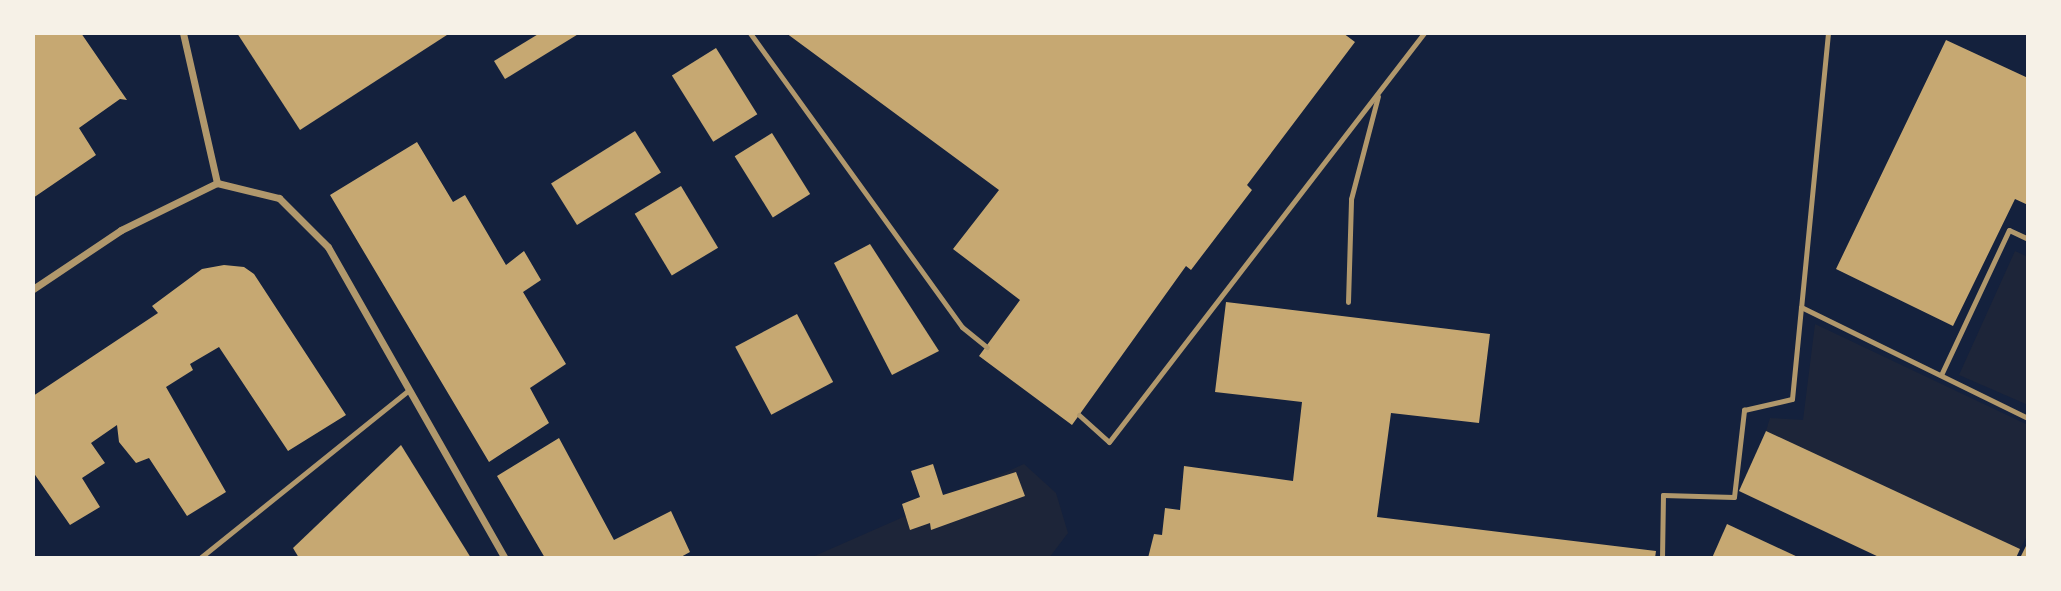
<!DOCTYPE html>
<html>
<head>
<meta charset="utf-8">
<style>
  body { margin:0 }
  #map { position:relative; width:2061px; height:591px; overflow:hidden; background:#14213d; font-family:"Golos Text",sans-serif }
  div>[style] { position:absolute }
  .green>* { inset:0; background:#1d2539 }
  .building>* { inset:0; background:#c6a872; transform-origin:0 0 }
  .service>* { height:5px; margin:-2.5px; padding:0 2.5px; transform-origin:2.5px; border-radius:2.5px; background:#b1986c }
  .minor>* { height:7px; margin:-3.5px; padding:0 3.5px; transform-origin:3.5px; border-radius:3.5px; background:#b1986c }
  span { translate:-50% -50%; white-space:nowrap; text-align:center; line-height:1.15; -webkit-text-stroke:7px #f6f1e7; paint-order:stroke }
  .frame { position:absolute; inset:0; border:35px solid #f6f1e7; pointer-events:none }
</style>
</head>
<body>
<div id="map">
  <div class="green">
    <i style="clip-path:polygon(2015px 251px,2028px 257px,2028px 405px,1959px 375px)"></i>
    <i style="clip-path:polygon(1815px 324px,2028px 425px,2028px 534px,2020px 549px,1766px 431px,1770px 418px,1803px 420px)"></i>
    <i style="clip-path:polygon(1024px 464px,1056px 493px,1068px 533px,1049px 558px,810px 558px)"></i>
  </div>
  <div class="building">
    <i style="clip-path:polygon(33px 33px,81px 33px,127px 100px,120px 99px,79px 128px,96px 155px,33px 198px)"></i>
    <i style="clip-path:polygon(237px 33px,450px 33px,300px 130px)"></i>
    <i style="clip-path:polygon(540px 33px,580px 33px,505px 79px,494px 61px)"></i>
    <i style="clip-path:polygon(786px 33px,1343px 33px,1355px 42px,1247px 185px,1252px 190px,1191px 270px,1186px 266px,1072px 425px,979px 356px,1020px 300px,953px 249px,999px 190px)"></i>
    <i style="clip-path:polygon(1946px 40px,2028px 78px,2028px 205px,2015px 199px,1953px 326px,1836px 269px)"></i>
    <i style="left:716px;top:48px;width:78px;height:52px;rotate:58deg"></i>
    <i style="left:635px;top:131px;width:49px;height:99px;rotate:58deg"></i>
    <i style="left:772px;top:133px;width:72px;height:44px;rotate:58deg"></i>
    <i style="clip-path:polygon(417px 142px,453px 202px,465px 195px,506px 265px,524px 251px,541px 280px,523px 292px,566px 364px,530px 388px,549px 423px,489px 462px,330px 195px)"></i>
    <i style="left:681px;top:186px;width:72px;height:54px;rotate:59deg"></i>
    <i style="clip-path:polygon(870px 244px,939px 351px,892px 375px,834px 263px)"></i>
    <i style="clip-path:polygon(224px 265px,244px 267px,254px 274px,346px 415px,288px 451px,219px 347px,190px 364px,193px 370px,166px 387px,226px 492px,187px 516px,149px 458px,136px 463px,119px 442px,117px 425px,91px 443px,105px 463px,82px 478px,100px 507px,70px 525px,33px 472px,33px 396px,158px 313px,152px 306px,202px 269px)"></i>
    <i style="clip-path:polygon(1226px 302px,1490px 334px,1479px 423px,1391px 413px,1377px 517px,1656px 551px,1655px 558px,1148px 558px,1154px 534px,1162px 535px,1165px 508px,1180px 510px,1184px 466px,1293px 481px,1302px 402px,1215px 392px)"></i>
    <i style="left:797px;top:314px;width:77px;height:70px;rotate:62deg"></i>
    <i style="clip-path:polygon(1766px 431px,2020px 549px,2016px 558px,1881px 558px,1739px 491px)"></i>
    <i style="clip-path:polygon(559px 438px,614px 540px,671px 511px,690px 552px,679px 558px,545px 558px,497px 476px)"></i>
    <i style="clip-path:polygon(401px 445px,471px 558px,299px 558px,293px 548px)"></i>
    <i style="clip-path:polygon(933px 464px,943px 495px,1016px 472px,1025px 496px,931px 530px,930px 523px,910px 530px,902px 504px,920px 497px,911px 471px)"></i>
    <i style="clip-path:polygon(1727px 524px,1800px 558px,1712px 558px)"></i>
    <i style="clip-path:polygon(2028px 542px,2028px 558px,2020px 558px)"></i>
  </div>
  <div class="service">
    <i style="left:750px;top:33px;width:362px;rotate:54.2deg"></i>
    <i style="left:962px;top:327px;width:32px;rotate:39deg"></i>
    <i style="left:1828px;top:33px;width:275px;rotate:95.6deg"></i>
    <i style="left:1801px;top:307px;width:253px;rotate:26.1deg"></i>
    <i style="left:1348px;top:302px;width:103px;rotate:-88.3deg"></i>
    <i style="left:1351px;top:199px;width:106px;rotate:-75.3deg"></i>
    <i style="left:1941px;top:375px;width:160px;rotate:-64.9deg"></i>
    <i style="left:2009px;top:230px;width:21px;rotate:25deg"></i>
    <i style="left:1079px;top:415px;width:40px;rotate:42deg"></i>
    <i style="left:1109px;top:442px;width:516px;rotate:-52.4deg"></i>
    <i style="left:200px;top:558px;width:268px;rotate:-38.8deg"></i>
    <i style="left:1662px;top:558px;width:63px;rotate:-89.1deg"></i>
    <i style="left:1663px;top:495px;width:71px;rotate:1.6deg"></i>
    <i style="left:1734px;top:497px;width:88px;rotate:-83.4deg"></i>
    <i style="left:1744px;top:410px;width:49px;rotate:-12.9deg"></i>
    <i style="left:1792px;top:399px;width:92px;rotate:-84.4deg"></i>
  </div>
  <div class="minor">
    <i style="left:183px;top:33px;width:154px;rotate:77.2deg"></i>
    <i style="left:217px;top:183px;width:64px;rotate:13.6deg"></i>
    <i style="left:279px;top:198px;width:69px;rotate:45deg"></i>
    <i style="left:328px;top:247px;width:358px;rotate:60.4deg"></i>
    <i style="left:33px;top:289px;width:106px;rotate:-33.8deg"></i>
    <i style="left:121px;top:230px;width:107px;rotate:-26.1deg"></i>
  </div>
  <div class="frame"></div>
</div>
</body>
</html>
